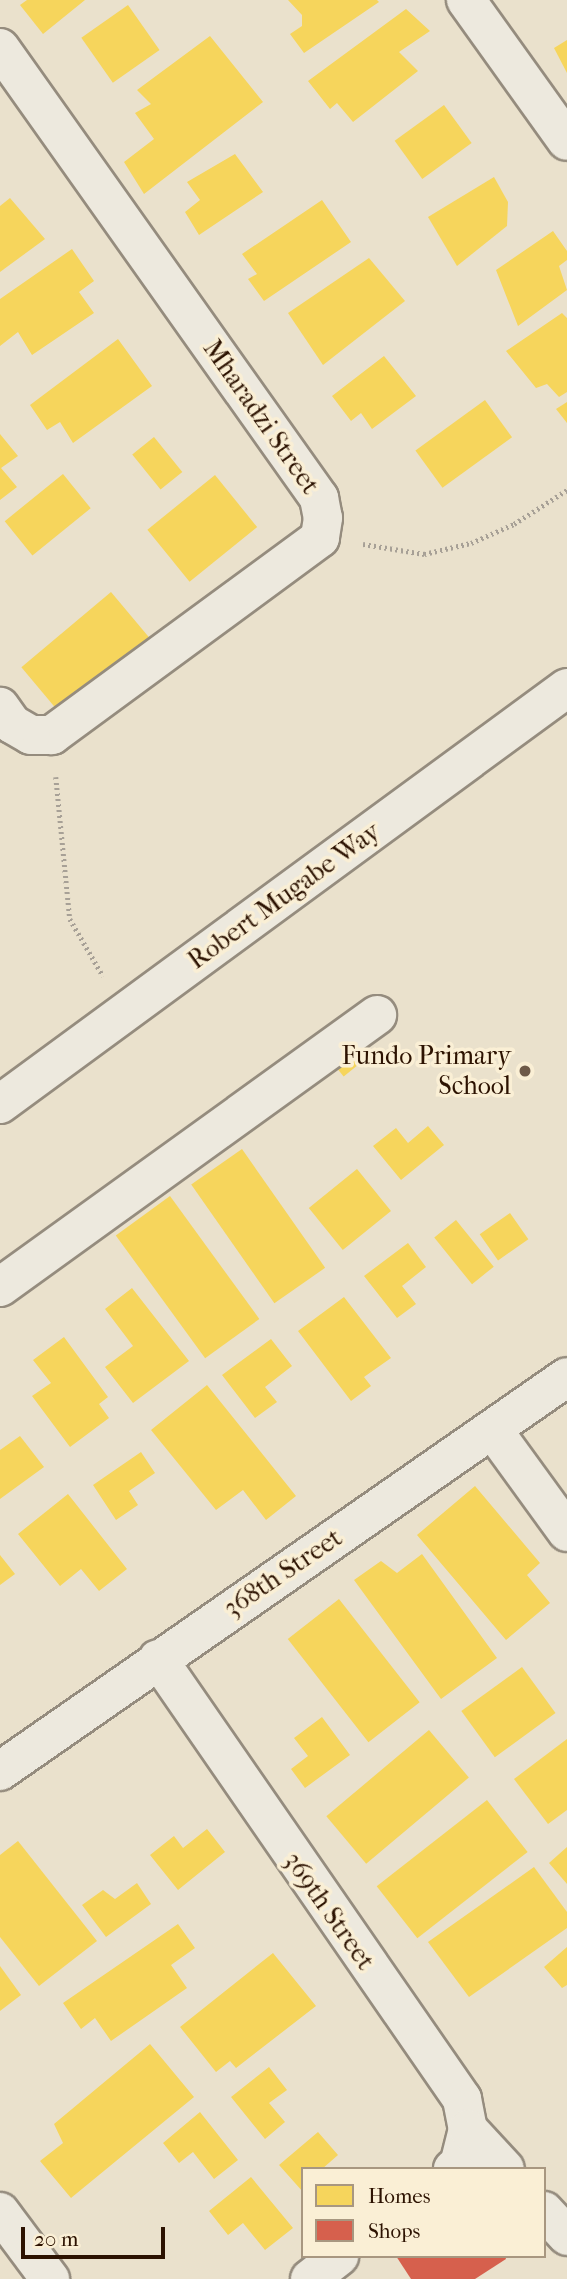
<!DOCTYPE html>
<html>
<head>
<meta charset="utf-8">
<style>
  body { margin:0 }
  #map { position:relative; width:567px; height:2279px; overflow:hidden; background:#eae1cc; font-family:"IM FELL French Canon",serif }
  div>[style] { position:absolute }
  .homes>* { inset:0; background:#f6d55c; transform-origin:0 0 }
  .shops>* { inset:0; background:#d6604d }
  .path>* { height:4.5px; margin-top:-2.25px; transform-origin:0; background:repeating-linear-gradient(90deg,#a7a096 0 2px,transparent 0 5.5px) }
  .roads { filter:drop-shadow(2px 0 #958c7e) drop-shadow(-2px 0 #958c7e) drop-shadow(0 2px #958c7e) drop-shadow(0 -2px #958c7e) }
  .minor>* { height:38px; margin:-19px; padding:0 19px; transform-origin:19px; border-radius:19px; background:#ede9de }
  .tertiary>* { height:38px; margin:-19px; padding:0 19px; transform-origin:19px; border-radius:19px; background:#ede9de }
  .dots>* { width:19px; height:19px; translate:-50% -50%; box-sizing:border-box; border:4px solid #faefd5; border-radius:50% }
  span { translate:-50% -50%; white-space:nowrap; text-align:center; line-height:1.15; -webkit-text-stroke:7px #faefd5; paint-order:stroke }
  .street-label { font-size:26px; color:#2c1201 }
  .poi-label { font-size:26px; color:#2c1201 }
  .right { translate:-100% -50%; text-align:right }
  .legend { position:absolute; left:301px; top:2167px; width:245px; height:91px; box-sizing:border-box; background:#faefd5; border:2px solid #a89780; margin:0; padding:9px 12px; list-style:none; font-size:21px; color:#2c1201 }
  .legend li { display:flex; align-items:center; gap:14px; height:35px }
  .legend b { width:35px; border:2px solid #a89780 }
  .scale { position:absolute; left:21px; top:2227px; width:144px; height:32px; box-sizing:border-box; border:4px solid #2c1201; border-top:0; padding-left:9px; font-size:21px; line-height:24px; white-space:nowrap; color:#2c1201; -webkit-text-stroke:5px #faefd5; paint-order:stroke }
</style>
</head>
<body>
<div id="map">
  <div class="homes">
    <i style="clip-path:polygon(27px 0,85px 0,43px 34px,20px 5px)"></i>
    <i style="clip-path:polygon(288px 0,377px 0,379px 2px,304px 53px,290px 34px,302px 26px,302px 15px)"></i>
    <i style="left:128px;top:5px;width:55px;height:57px;rotate:55deg"></i>
    <i style="clip-path:polygon(406px 9px,430px 31px,399px 52px,418px 71px,353px 122px,337px 103px,330px 109px,308px 81px)"></i>
    <i style="clip-path:polygon(210px 36px,263px 102px,144px 194px,124px 162px,154px 139px,135px 113px,151px 104px,137px 90px)"></i>
    <i style="clip-path:polygon(567px 40px,567px 73px,554px 48px)"></i>
    <i style="left:444px;top:105px;width:47px;height:61px;rotate:54deg"></i>
    <i style="clip-path:polygon(235px 154px,263px 192px,199px 235px,185px 212px,200px 200px,187px 182px)"></i>
    <i style="clip-path:polygon(494px 177px,508px 202px,507px 226px,457px 266px,428px 217px)"></i>
    <i style="clip-path:polygon(10px 198px,45px 239px,0 272px,0 206px)"></i>
    <i style="clip-path:polygon(322px 200px,351px 242px,264px 301px,248px 279px,257px 274px,242px 254px)"></i>
    <i style="clip-path:polygon(553px 231px,567px 251px,567px 260px,559px 266px,567px 290px,518px 326px,496px 270px)"></i>
    <i style="clip-path:polygon(72px 249px,94px 281px,79px 292px,94px 313px,32px 355px,18px 332px,0 346px,0 299px)"></i>
    <i style="clip-path:polygon(369px 258px,405px 301px,323px 365px,288px 313px)"></i>
    <i style="clip-path:polygon(562px 313px,567px 318px,567px 392px,559px 397px,547px 384px,536px 388px,506px 351px)"></i>
    <i style="clip-path:polygon(118px 339px,152px 386px,73px 443px,60px 422px,47px 430px,30px 405px)"></i>
    <i style="clip-path:polygon(384px 356px,416px 396px,372px 429px,361px 413px,351px 421px,332px 396px)"></i>
    <i style="left:485px;top:400px;width:46px;height:86px;rotate:54deg"></i>
    <i style="clip-path:polygon(567px 402px,567px 423px,556px 409px)"></i>
    <i style="clip-path:polygon(0 434px,18px 456px,1px 468px,17px 487px,0 500px)"></i>
    <i style="left:154px;top:437px;width:45px;height:28px;rotate:51deg"></i>
    <i style="left:63px;top:474px;width:44px;height:75px;rotate:51deg"></i>
    <i style="left:215px;top:475px;width:67px;height:87px;rotate:51deg"></i>
    <i style="left:111px;top:592px;width:60px;height:117px;rotate:50deg"></i>
    <i style="left:353px;top:1042px;width:21px;height:29px;rotate:51deg"></i>
    <i style="clip-path:polygon(428px 1126px,444px 1145px,401px 1180px,373px 1146px,396px 1128px,408px 1143px)"></i>
    <i style="left:242px;top:1149px;width:145px;height:62px;rotate:55deg"></i>
    <i style="left:357px;top:1169px;width:54px;height:62px;rotate:51deg"></i>
    <i style="left:170px;top:1196px;width:152px;height:67px;rotate:54deg"></i>
    <i style="left:510px;top:1213px;width:32px;height:37px;rotate:55deg"></i>
    <i style="left:456px;top:1220px;width:60px;height:28px;rotate:51deg"></i>
    <i style="clip-path:polygon(408px 1243px,426px 1267px,402px 1286px,416px 1304px,397px 1318px,364px 1276px)"></i>
    <i style="clip-path:polygon(132px 1288px,189px 1361px,133px 1403px,105px 1367px,133px 1346px,105px 1309px)"></i>
    <i style="clip-path:polygon(344px 1297px,391px 1358px,364px 1377px,371px 1386px,351px 1401px,298px 1331px)"></i>
    <i style="clip-path:polygon(64px 1337px,108px 1397px,99px 1404px,109px 1418px,70px 1447px,32px 1396px,51px 1383px,33px 1360px)"></i>
    <i style="clip-path:polygon(271px 1339px,292px 1366px,265px 1387px,277px 1402px,255px 1418px,222px 1375px)"></i>
    <i style="clip-path:polygon(207px 1385px,296px 1496px,266px 1520px,243px 1490px,216px 1510px,151px 1430px)"></i>
    <i style="clip-path:polygon(20px 1436px,44px 1467px,0 1499px,0 1450px)"></i>
    <i style="clip-path:polygon(141px 1452px,155px 1473px,129px 1491px,138px 1505px,116px 1520px,93px 1485px)"></i>
    <i style="clip-path:polygon(475px 1486px,540px 1563px,527px 1575px,550px 1603px,506px 1640px,417px 1535px)"></i>
    <i style="clip-path:polygon(68px 1494px,127px 1569px,99px 1591px,81px 1569px,60px 1586px,18px 1534px)"></i>
    <i style="clip-path:polygon(422px 1554px,497px 1658px,441px 1699px,354px 1580px,381px 1561px,397px 1573px)"></i>
    <i style="clip-path:polygon(0 1555px,15px 1574px,0 1585px)"></i>
    <i style="left:339px;top:1599px;width:131px;height:65px;rotate:52deg"></i>
    <i style="left:522px;top:1667px;width:57px;height:75px;rotate:54deg"></i>
    <i style="clip-path:polygon(322px 1717px,350px 1755px,305px 1788px,291px 1769px,308px 1756px,294px 1738px)"></i>
    <i style="left:429px;top:1730px;width:62px;height:134px;rotate:50deg"></i>
    <i style="clip-path:polygon(567px 1739px,567px 1810px,548px 1824px,514px 1779px)"></i>
    <i style="left:487px;top:1800px;width:66px;height:140px;rotate:52deg"></i>
    <i style="clip-path:polygon(207px 1829px,225px 1852px,178px 1890px,150px 1855px,174px 1836px,183px 1848px)"></i>
    <i style="clip-path:polygon(18px 1841px,97px 1941px,39px 1986px,0 1937px,0 1855px)"></i>
    <i style="clip-path:polygon(567px 1847px,567px 1884px,549px 1863px)"></i>
    <i style="clip-path:polygon(534px 1867px,567px 1912px,567px 1928px,469px 1997px,428px 1942px)"></i>
    <i style="clip-path:polygon(137px 1883px,151px 1904px,106px 1937px,82px 1905px,103px 1890px,115px 1899px)"></i>
    <i style="clip-path:polygon(178px 1924px,195px 1948px,171px 1965px,187px 1988px,111px 2041px,95px 2018px,81px 2029px,63px 2003px)"></i>
    <i style="clip-path:polygon(567px 1947px,567px 1985px,562px 1988px,544px 1967px)"></i>
    <i style="clip-path:polygon(273px 1953px,316px 2006px,236px 2068px,230px 2061px,216px 2072px,180px 2027px)"></i>
    <i style="clip-path:polygon(0 1966px,21px 1995px,0 2011px)"></i>
    <i style="clip-path:polygon(150px 2044px,194px 2097px,71px 2198px,40px 2161px,63px 2143px,54px 2124px)"></i>
    <i style="clip-path:polygon(269px 2067px,287px 2090px,269px 2103px,285px 2122px,265px 2139px,231px 2097px)"></i>
    <i style="clip-path:polygon(200px 2112px,238px 2160px,214px 2179px,193px 2152px,179px 2163px,163px 2143px)"></i>
    <i style="clip-path:polygon(318px 2132px,338px 2155px,322px 2169px,303px 2169px,303px 2192px,279px 2165px)"></i>
    <i style="clip-path:polygon(251px 2177px,293px 2228px,265px 2250px,243px 2223px,228px 2235px,209px 2211px)"></i>
  </div>
  <div class="shops">
    <i style="clip-path:polygon(396px 2256px,505px 2256px,506px 2259px,475px 2279px,411px 2279px)"></i>
  </div>
  <div class="path">
    <i style="left:363px;top:544px;width:62px;rotate:9.3deg"></i>
    <i style="left:424px;top:554px;width:48px;rotate:-13.2deg"></i>
    <i style="left:471px;top:543px;width:47px;rotate:-23.8deg"></i>
    <i style="left:514px;top:524px;width:63px;rotate:-32.7deg"></i>
    <i style="left:56px;top:777px;width:143px;rotate:84.4deg"></i>
    <i style="left:70px;top:919px;width:66px;rotate:59.9deg"></i>
  </div>
  <div class="roads">
    <div class="minor">
      <i style="left:466px;top:0;width:173px;rotate:54.4deg"></i>
      <i style="left:0;top:48px;width:552px;rotate:54.67deg"></i>
      <i style="left:319px;top:498px;width:20px;rotate:79deg"></i>
      <i style="left:323px;top:518px;width:20px;rotate:99deg"></i>
      <i style="left:320px;top:538px;width:333px;rotate:143.7deg"></i>
      <i style="left:52px;top:735px;width:21px;rotate:180deg"></i>
      <i style="left:31px;top:735px;width:22px;rotate:-150deg"></i>
      <i style="left:12px;top:724px;width:21px;rotate:-125deg"></i>
      <i style="left:0;top:1287px;width:465px;rotate:-35.8deg"></i>
      <i style="left:493px;top:1430px;width:126px;rotate:54deg"></i>
      <i style="left:158px;top:1659px;width:535px;rotate:55.36deg"></i>
      <i style="left:462px;top:2099px;width:31px;rotate:79deg"></i>
      <i style="left:468px;top:2129px;width:36px;rotate:104deg"></i>
      <i style="left:459px;top:2164px;width:8px;rotate:140deg"></i>
      <i style="left:0;top:1771px;width:690px;rotate:-34.79deg"></i>
      <i style="left:468px;top:2129px;width:54px;rotate:47.2deg"></i>
      <i style="left:544px;top:2211px;width:34px;rotate:47deg"></i>
      <i style="left:0;top:2212px;width:84px;rotate:53.3deg"></i>
      <i style="left:310px;top:2279px;width:37px;rotate:-38deg"></i>
    </div>
    <div class="tertiary">
      <i style="left:0;top:1104px;width:703px;rotate:-36.27deg"></i>
    </div>
  </div>
  <div class="dots">
    <i style="left:525px;top:1071px;background:#6e5a48"></i>
  </div>
  <div class="street-label">
    <span style="left:261px;top:417px;rotate:55deg">Mharadzi Street</span>
    <span style="left:284px;top:896px;rotate:-36deg">Robert Mugabe Way</span>
    <span style="left:283px;top:1573px;rotate:-34deg">368th Street</span>
    <span style="left:329px;top:1911px;rotate:55deg">369th Street</span>
  </div>
  <div class="poi-label">
    <span class="right" style="left:511px;top:1071px">Fundo Primary<br>School</span>
  </div>
  <ul class="legend">
  <li><b style="height:19px;background:#f6d55c"></b>Homes</li>
  <li><b style="height:19px;background:#d6604d"></b>Shops</li>
  </ul>
  <div class="scale">20 m</div>
</div>
</body>
</html>
